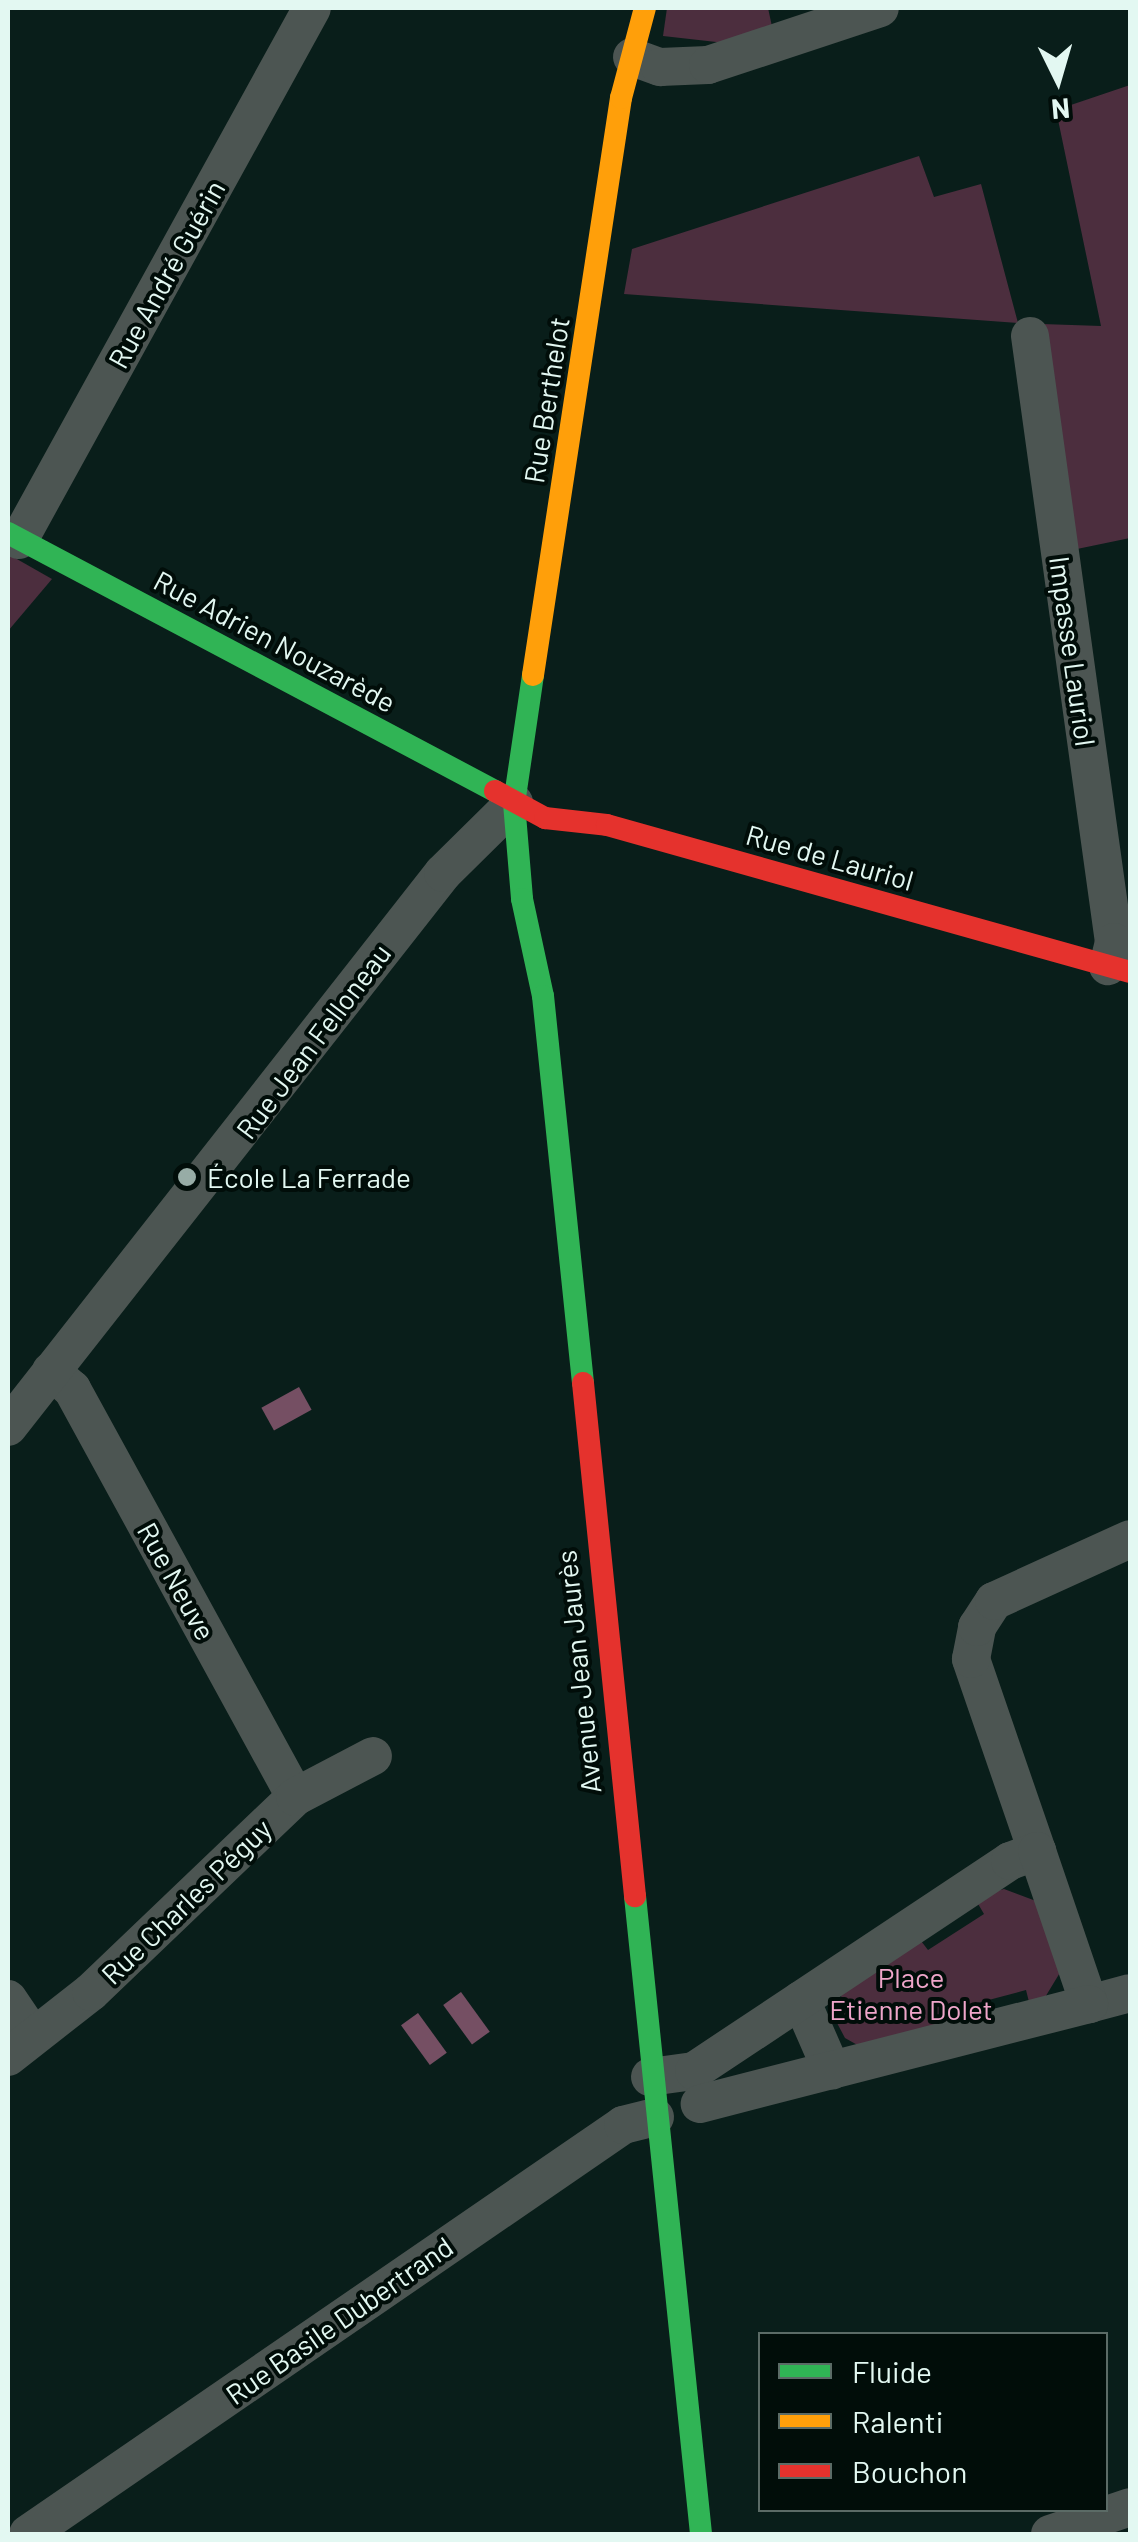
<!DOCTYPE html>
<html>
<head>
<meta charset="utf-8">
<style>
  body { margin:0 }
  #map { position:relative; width:1138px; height:2542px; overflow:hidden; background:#091e1a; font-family:Barlow,sans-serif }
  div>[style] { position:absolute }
  .green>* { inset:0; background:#4c2e3e }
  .water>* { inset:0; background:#754f63; transform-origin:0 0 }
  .street>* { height:38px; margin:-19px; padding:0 19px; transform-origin:19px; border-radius:19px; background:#4c5552 }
  .fast>* { height:22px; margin:-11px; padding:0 11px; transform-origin:11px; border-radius:11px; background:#30b455 }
  .slow>* { height:22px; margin:-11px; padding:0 11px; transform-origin:11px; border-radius:11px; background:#ff9f0a }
  .jam>* { height:22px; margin:-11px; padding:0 11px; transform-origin:11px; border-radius:11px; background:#e5322d }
  .dots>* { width:28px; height:28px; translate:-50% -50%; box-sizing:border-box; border:5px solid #010d09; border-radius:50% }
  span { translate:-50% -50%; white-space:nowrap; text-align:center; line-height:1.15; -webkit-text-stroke:8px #010d09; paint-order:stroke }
  .street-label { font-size:28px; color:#e3f8f2 }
  .poi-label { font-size:28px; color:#e3f8f2 }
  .left { translate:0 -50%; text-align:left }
  .park-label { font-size:28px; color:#efa6ca }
  .frame { position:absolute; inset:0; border:10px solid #e3f8f2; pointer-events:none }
  .legend { position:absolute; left:758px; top:2332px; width:350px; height:180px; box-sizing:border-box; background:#010d09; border:2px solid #5b6b66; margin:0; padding:12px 18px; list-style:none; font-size:30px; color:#e3f8f2 }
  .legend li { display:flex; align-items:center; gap:20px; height:50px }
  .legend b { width:50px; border:2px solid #5b6b66 }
  .north { position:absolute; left:1008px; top:30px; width:100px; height:100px; -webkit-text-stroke:8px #010d09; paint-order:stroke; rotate:175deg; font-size:28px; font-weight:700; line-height:40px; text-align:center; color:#e3f8f2 }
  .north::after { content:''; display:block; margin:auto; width:35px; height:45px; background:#e3f8f2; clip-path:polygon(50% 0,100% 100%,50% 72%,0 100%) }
</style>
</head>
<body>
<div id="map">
  <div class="green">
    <i style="clip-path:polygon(667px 8px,768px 8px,773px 31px,734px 44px,663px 36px)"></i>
    <i style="clip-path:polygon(1130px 85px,1130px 538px,1077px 549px,1042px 324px,1101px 326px,1056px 110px)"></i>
    <i style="clip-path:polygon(919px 156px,934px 197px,981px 184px,1018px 323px,624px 294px,632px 249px)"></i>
    <i style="clip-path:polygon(8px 554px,52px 579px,8px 631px)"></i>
    <i style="clip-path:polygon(1004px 1889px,1036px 1901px,1064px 1966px,1044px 1999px,1030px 2006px,1026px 1990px,966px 2006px,973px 2021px,861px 2047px,845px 2038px,837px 2023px,842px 1991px,918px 1937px,928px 1950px,984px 1914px,974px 1897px)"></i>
  </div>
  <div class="water">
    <i style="left:299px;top:1387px;width:26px;height:43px;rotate:61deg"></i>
    <i style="left:461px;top:1992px;width:49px;height:22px;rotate:54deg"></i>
    <i style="left:418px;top:2013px;width:49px;height:21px;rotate:54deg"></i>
  </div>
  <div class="street">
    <i style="left:632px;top:57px;width:30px;rotate:20deg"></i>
    <i style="left:660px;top:67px;width:48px;rotate:-2.4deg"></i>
    <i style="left:708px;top:65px;width:181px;rotate:-18.3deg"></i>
    <i style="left:1030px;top:336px;width:612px;rotate:82.11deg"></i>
    <i style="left:1114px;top:942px;width:25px;rotate:104deg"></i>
    <i style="left:19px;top:540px;width:607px;rotate:-61.16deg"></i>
    <i style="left:51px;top:1371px;width:28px;rotate:41deg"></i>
    <i style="left:72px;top:1389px;width:465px;rotate:61.3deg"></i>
    <i style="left:8px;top:1427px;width:704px;rotate:-51.86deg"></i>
    <i style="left:443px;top:873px;width:100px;rotate:-44.6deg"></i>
    <i style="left:1037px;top:1851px;width:203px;rotate:-109deg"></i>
    <i style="left:971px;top:1659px;width:33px;rotate:-79deg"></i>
    <i style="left:977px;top:1627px;width:31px;rotate:-57deg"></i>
    <i style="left:994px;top:1601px;width:149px;rotate:-24.5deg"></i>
    <i style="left:8px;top:1999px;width:41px;rotate:55.9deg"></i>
    <i style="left:801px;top:2000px;width:77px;rotate:66.4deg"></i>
    <i style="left:1089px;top:2004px;width:42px;rotate:-15deg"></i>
    <i style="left:8px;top:2057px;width:105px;rotate:-38.1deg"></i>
    <i style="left:91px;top:1992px;width:282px;rotate:-43.7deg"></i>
    <i style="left:295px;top:1797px;width:88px;rotate:-27.7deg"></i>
    <i style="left:650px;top:2077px;width:44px;rotate:-7.8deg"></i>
    <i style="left:694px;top:2071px;width:379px;rotate:-33.6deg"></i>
    <i style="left:1010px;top:1861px;width:29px;rotate:-20deg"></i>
    <i style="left:1037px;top:1851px;width:162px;rotate:71.2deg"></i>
    <i style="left:1089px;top:2004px;width:402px;rotate:165.6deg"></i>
    <i style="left:28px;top:2534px;width:722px;rotate:-34.5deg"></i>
    <i style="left:623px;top:2125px;width:33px;rotate:-14deg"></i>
    <i style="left:1050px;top:2534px;width:84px;rotate:-18.6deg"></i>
  </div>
  <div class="fast">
    <i style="left:8px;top:533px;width:551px;rotate:27.91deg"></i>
    <i style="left:533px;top:675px;width:129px;rotate:98.4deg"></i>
    <i style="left:514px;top:803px;width:96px;rotate:85.2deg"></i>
    <i style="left:522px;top:899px;width:99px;rotate:77.8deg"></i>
    <i style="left:543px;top:996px;width:389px;rotate:84.1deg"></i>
    <i style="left:635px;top:1896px;width:641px;rotate:84.09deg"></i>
  </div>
  <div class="slow">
    <i style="left:533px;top:675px;width:584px;rotate:-81.33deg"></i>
    <i style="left:621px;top:98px;width:93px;rotate:-75.1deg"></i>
  </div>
  <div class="jam">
    <i style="left:495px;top:791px;width:57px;rotate:28.4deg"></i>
    <i style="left:545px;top:818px;width:62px;rotate:6.4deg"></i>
    <i style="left:607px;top:825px;width:543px;rotate:15.7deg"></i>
    <i style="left:583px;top:1383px;width:516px;rotate:84.21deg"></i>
  </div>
  <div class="dots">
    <i style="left:187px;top:1177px;background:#97aca6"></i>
  </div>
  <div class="street-label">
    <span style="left:166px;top:274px;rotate:-61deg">Rue André Guérin</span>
    <span style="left:546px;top:400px;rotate:-81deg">Rue Berthelot</span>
    <span style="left:275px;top:641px;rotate:28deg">Rue Adrien Nouzarède</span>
    <span style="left:1073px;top:651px;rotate:82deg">Impasse Lauriol</span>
    <span style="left:830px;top:857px;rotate:16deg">Rue de Lauriol</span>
    <span style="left:313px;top:1041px;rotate:-53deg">Rue Jean Felloneau</span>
    <span style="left:177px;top:1581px;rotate:61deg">Rue Neuve</span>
    <span style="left:578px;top:1672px;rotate:-96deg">Avenue Jean Jaurès</span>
    <span style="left:186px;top:1901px;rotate:-44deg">Rue Charles Péguy</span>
    <span style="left:339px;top:2320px;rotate:-35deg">Rue Basile Dubertrand</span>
  </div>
  <div class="poi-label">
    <span class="left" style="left:207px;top:1177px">École La Ferrade</span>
  </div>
  <div class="park-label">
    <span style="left:911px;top:1993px">Place<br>Etienne Dolet</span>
  </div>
  <div class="frame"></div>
  <ul class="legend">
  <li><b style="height:12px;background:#30b455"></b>Fluide</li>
  <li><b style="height:12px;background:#ff9f0a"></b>Ralenti</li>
  <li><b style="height:12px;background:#e5322d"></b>Bouchon</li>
  </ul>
  <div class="north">N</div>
</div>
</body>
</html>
